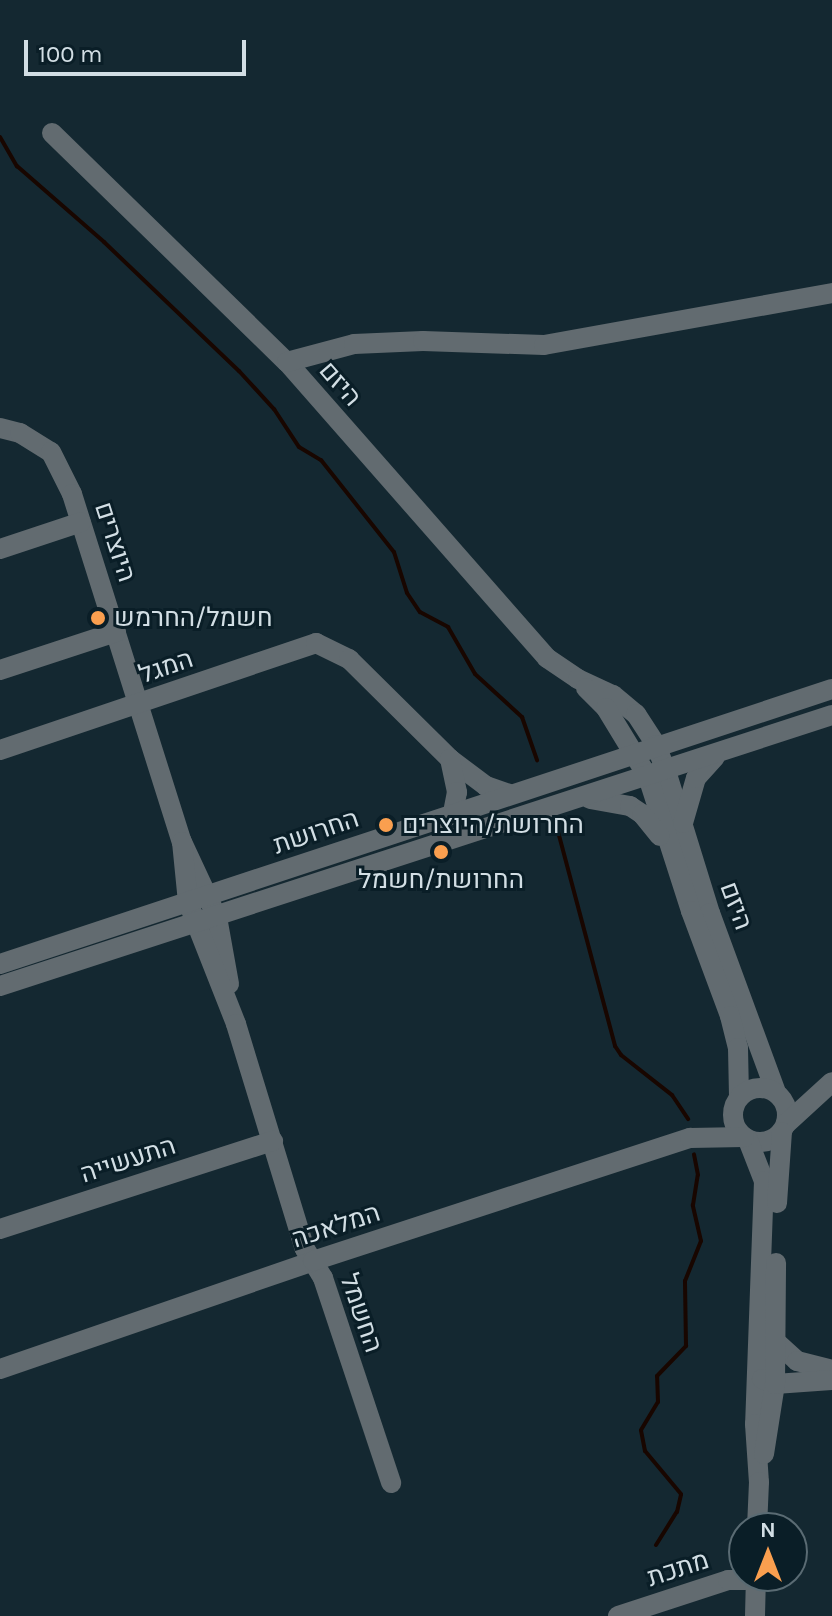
<!DOCTYPE html>
<html>
<head>
<meta charset="utf-8">
<style>
  body { margin:0 }
  #map { position:relative; width:832px; height:1616px; overflow:hidden; background:#142831; font-family:Karla,Heebo,sans-serif }
  div>[style] { position:absolute }
  .stream>* { height:4px; margin:-2px; padding:0 2px; transform-origin:2px; border-radius:2px; background:#180600 }
  .minor>* { height:20px; margin:-10px; padding:0 10px; transform-origin:10px; border-radius:10px; background:#626b70 }
  .minor>.ring { margin:-10px; padding:0; box-sizing:content-box; background:none; border:20px solid #626b70; border-radius:50% }
  .dots>* { width:22px; height:22px; translate:-50% -50%; box-sizing:border-box; border:4px solid #0a1e27; border-radius:50% }
  span { translate:-50% -50%; white-space:nowrap; text-align:center; line-height:1.15; -webkit-text-stroke:6px #0a1e27; paint-order:stroke }
  .street-label { font-size:26px; color:#d2dee4 }
  .poi-label { font-size:26px; color:#d2dee4 }
  .left { translate:0 -50%; text-align:left }
  .north { position:absolute; left:728px; top:1512px; width:80px; height:80px; box-sizing:border-box; background:#0a1e27; border:2px solid #5a6b73; border-radius:50%; rotate:0deg; font-size:22px; font-weight:700; line-height:32px; text-align:center; color:#d2dee4 }
  .north::after { content:''; display:block; margin:auto; width:28px; height:36px; background:#fa9f4f; clip-path:polygon(50% 0,100% 100%,50% 72%,0 100%) }
  .scale { position:absolute; left:24px; top:40px; width:222px; height:36px; box-sizing:border-box; border:4px solid #d2dee4; border-top:0; padding-left:10px; font-size:24px; line-height:28px; white-space:nowrap; color:#d2dee4; -webkit-text-stroke:6px #0a1e27; paint-order:stroke }
</style>
</head>
<body>
<div id="map">
  <div class="stream">
    <i style="left:0;top:137px;width:34px;rotate:60deg"></i>
    <i style="left:17px;top:166px;width:116px;rotate:41.1deg"></i>
    <i style="left:104px;top:242px;width:187px;rotate:43.7deg"></i>
    <i style="left:239px;top:371px;width:52px;rotate:47.4deg"></i>
    <i style="left:274px;top:409px;width:45px;rotate:56.7deg"></i>
    <i style="left:299px;top:447px;width:26px;rotate:31deg"></i>
    <i style="left:321px;top:460px;width:117px;rotate:51.6deg"></i>
    <i style="left:394px;top:552px;width:43px;rotate:72.4deg"></i>
    <i style="left:407px;top:593px;width:23px;rotate:56deg"></i>
    <i style="left:420px;top:612px;width:32px;rotate:28deg"></i>
    <i style="left:448px;top:627px;width:54px;rotate:60.1deg"></i>
    <i style="left:475px;top:674px;width:64px;rotate:42.5deg"></i>
    <i style="left:522px;top:717px;width:46px;rotate:70.8deg"></i>
    <i style="left:556px;top:824px;width:230px;rotate:75.1deg"></i>
    <i style="left:615px;top:1046px;width:11px;rotate:56deg"></i>
    <i style="left:621px;top:1055px;width:65px;rotate:38.1deg"></i>
    <i style="left:672px;top:1095px;width:29px;rotate:56deg"></i>
    <i style="left:656px;top:1545px;width:39px;rotate:-58deg"></i>
    <i style="left:677px;top:1512px;width:18px;rotate:-77deg"></i>
    <i style="left:681px;top:1494px;width:56px;rotate:-129.9deg"></i>
    <i style="left:645px;top:1451px;width:21px;rotate:-101deg"></i>
    <i style="left:641px;top:1430px;width:33px;rotate:-59deg"></i>
    <i style="left:658px;top:1402px;width:26px;rotate:-92deg"></i>
    <i style="left:657px;top:1376px;width:42px;rotate:-46deg"></i>
    <i style="left:686px;top:1346px;width:65px;rotate:-90.9deg"></i>
    <i style="left:685px;top:1281px;width:43px;rotate:-68.2deg"></i>
    <i style="left:701px;top:1241px;width:37px;rotate:-103deg"></i>
    <i style="left:693px;top:1205px;width:30px;rotate:-81deg"></i>
    <i style="left:698px;top:1175px;width:21px;rotate:-101deg"></i>
  </div>
  <div class="minor">
    <i style="left:52px;top:133px;width:328px;rotate:44.3deg"></i>
    <i style="left:287px;top:362px;width:394px;rotate:48.7deg"></i>
    <i style="left:547px;top:658px;width:37px;rotate:34deg"></i>
    <i style="left:578px;top:679px;width:38px;rotate:25deg"></i>
    <i style="left:613px;top:695px;width:30px;rotate:40deg"></i>
    <i style="left:636px;top:714px;width:37px;rotate:57deg"></i>
    <i style="left:656px;top:745px;width:28px;rotate:69deg"></i>
    <i style="left:666px;top:771px;width:149px;rotate:72.8deg"></i>
    <i style="left:710px;top:913px;width:191px;rotate:69.8deg"></i>
    <i style="left:287px;top:362px;width:69px;rotate:-15deg"></i>
    <i style="left:354px;top:344px;width:69px;rotate:-2.5deg"></i>
    <i style="left:423px;top:341px;width:121px;rotate:1.9deg"></i>
    <i style="left:544px;top:345px;width:293px;rotate:-10.2deg"></i>
    <i style="left:0;top:428px;width:21px;rotate:14deg"></i>
    <i style="left:20px;top:433px;width:36px;rotate:32deg"></i>
    <i style="left:51px;top:452px;width:47px;rotate:63.4deg"></i>
    <i style="left:72px;top:494px;width:365px;rotate:72.5deg"></i>
    <i style="left:182px;top:842px;width:83px;rotate:65deg"></i>
    <i style="left:217px;top:917px;width:68px;rotate:79.8deg"></i>
    <i style="left:0;top:549px;width:85px;rotate:-18.4deg"></i>
    <i style="left:0;top:670px;width:122px;rotate:-18.1deg"></i>
    <i style="left:586px;top:688px;width:28px;rotate:45deg"></i>
    <i style="left:606px;top:708px;width:81px;rotate:58.7deg"></i>
    <i style="left:648px;top:777px;width:141px;rotate:72.2deg"></i>
    <i style="left:691px;top:911px;width:112px;rotate:69.6deg"></i>
    <i style="left:730px;top:1016px;width:33px;rotate:76deg"></i>
    <i style="left:738px;top:1048px;width:49px;rotate:88.8deg"></i>
    <i style="left:0;top:750px;width:334px;rotate:-18.7deg"></i>
    <i style="left:316px;top:643px;width:37px;rotate:26deg"></i>
    <i style="left:349px;top:659px;width:142px;rotate:44.7deg"></i>
    <i style="left:450px;top:759px;width:45px;rotate:36.9deg"></i>
    <i style="left:486px;top:786px;width:24px;rotate:19deg"></i>
    <i style="left:450px;top:759px;width:34px;rotate:78deg"></i>
    <i style="left:457px;top:792px;width:21px;rotate:101deg"></i>
    <i style="left:590px;top:799px;width:41px;rotate:9.9deg"></i>
    <i style="left:630px;top:806px;width:14px;rotate:34deg"></i>
    <i style="left:642px;top:814px;width:28px;rotate:51deg"></i>
    <i style="left:683px;top:823px;width:47px;rotate:-73.9deg"></i>
    <i style="left:696px;top:778px;width:28px;rotate:-48deg"></i>
    <i style="left:182px;top:842px;width:60px;rotate:84.3deg"></i>
    <i style="left:188px;top:902px;width:131px;rotate:68.5deg"></i>
    <i style="left:236px;top:1024px;width:235px;rotate:73deg"></i>
    <i style="left:305px;top:1249px;width:34px;rotate:58deg"></i>
    <i style="left:323px;top:1278px;width:216px;rotate:71.6deg"></i>
    <i style="left:0;top:964px;width:876px;rotate:-18.29deg"></i>
    <i style="left:0;top:986px;width:875px;rotate:-18.04deg"></i>
    <i class="ring" style="left:733px;top:1088px;width:34px;height:34px"></i>
    <i style="left:786px;top:1124px;width:62px;rotate:-42.4deg"></i>
    <i style="left:748px;top:1140px;width:44px;rotate:68.7deg"></i>
    <i style="left:764px;top:1181px;width:243px;rotate:92.1deg"></i>
    <i style="left:755px;top:1424px;width:58px;rotate:86.1deg"></i>
    <i style="left:759px;top:1482px;width:46px;rotate:92.5deg"></i>
    <i style="left:777px;top:1203px;width:71px;rotate:-86deg"></i>
    <i style="left:0;top:1229px;width:287px;rotate:-17.9deg"></i>
    <i style="left:775px;top:1341px;width:30px;rotate:42deg"></i>
    <i style="left:797px;top:1361px;width:36px;rotate:14deg"></i>
    <i style="left:0;top:1369px;width:331px;rotate:-19deg"></i>
    <i style="left:313px;top:1261px;width:397px;rotate:-18.1deg"></i>
    <i style="left:690px;top:1138px;width:54px;rotate:-1.1deg"></i>
    <i style="left:762px;top:1379px;width:14px;rotate:21deg"></i>
    <i style="left:775px;top:1384px;width:57px;rotate:-4deg"></i>
    <i style="left:764px;top:1454px;width:71px;rotate:-81.1deg"></i>
    <i style="left:775px;top:1384px;width:121px;rotate:-89.5deg"></i>
    <i style="left:618px;top:1616px;width:116px;rotate:-18.1deg"></i>
    <i style="left:728px;top:1580px;width:28px"></i>
    <i style="left:755px;top:1616px;width:40px;rotate:-88.6deg"></i>
  </div>
  <div class="dots">
    <i style="left:98px;top:618px;background:#fa9f4f"></i>
    <i style="left:386px;top:825px;background:#fa9f4f"></i>
    <i style="left:441px;top:852px;background:#fa9f4f"></i>
  </div>
  <div class="street-label">
    <span style="left:340px;top:384px;rotate:49deg">היזם</span>
    <span style="left:115px;top:542px;rotate:72deg">היוצרים</span>
    <span style="left:166px;top:667px;rotate:-19deg">המגל</span>
    <span style="left:316px;top:832px;rotate:-19deg">החרושת</span>
    <span style="left:736px;top:906px;rotate:70deg">היזם</span>
    <span style="left:128px;top:1160px;rotate:-18deg">התעשייה</span>
    <span style="left:336px;top:1226px;rotate:-18deg">המלאכה</span>
    <span style="left:361px;top:1313px;rotate:71deg">החשמל</span>
    <span style="left:678px;top:1569px;rotate:-18deg">מתכת</span>
  </div>
  <div class="poi-label">
    <span class="left" style="left:114px;top:618px">חשמל/החרמש</span>
    <span class="left" style="left:402px;top:825px">החרושת/היוצרים</span>
    <span style="left:441px;top:880px">החרושת/חשמל</span>
  </div>
  <div class="north">N</div>
  <div class="scale">100 m</div>
</div>
</body>
</html>
